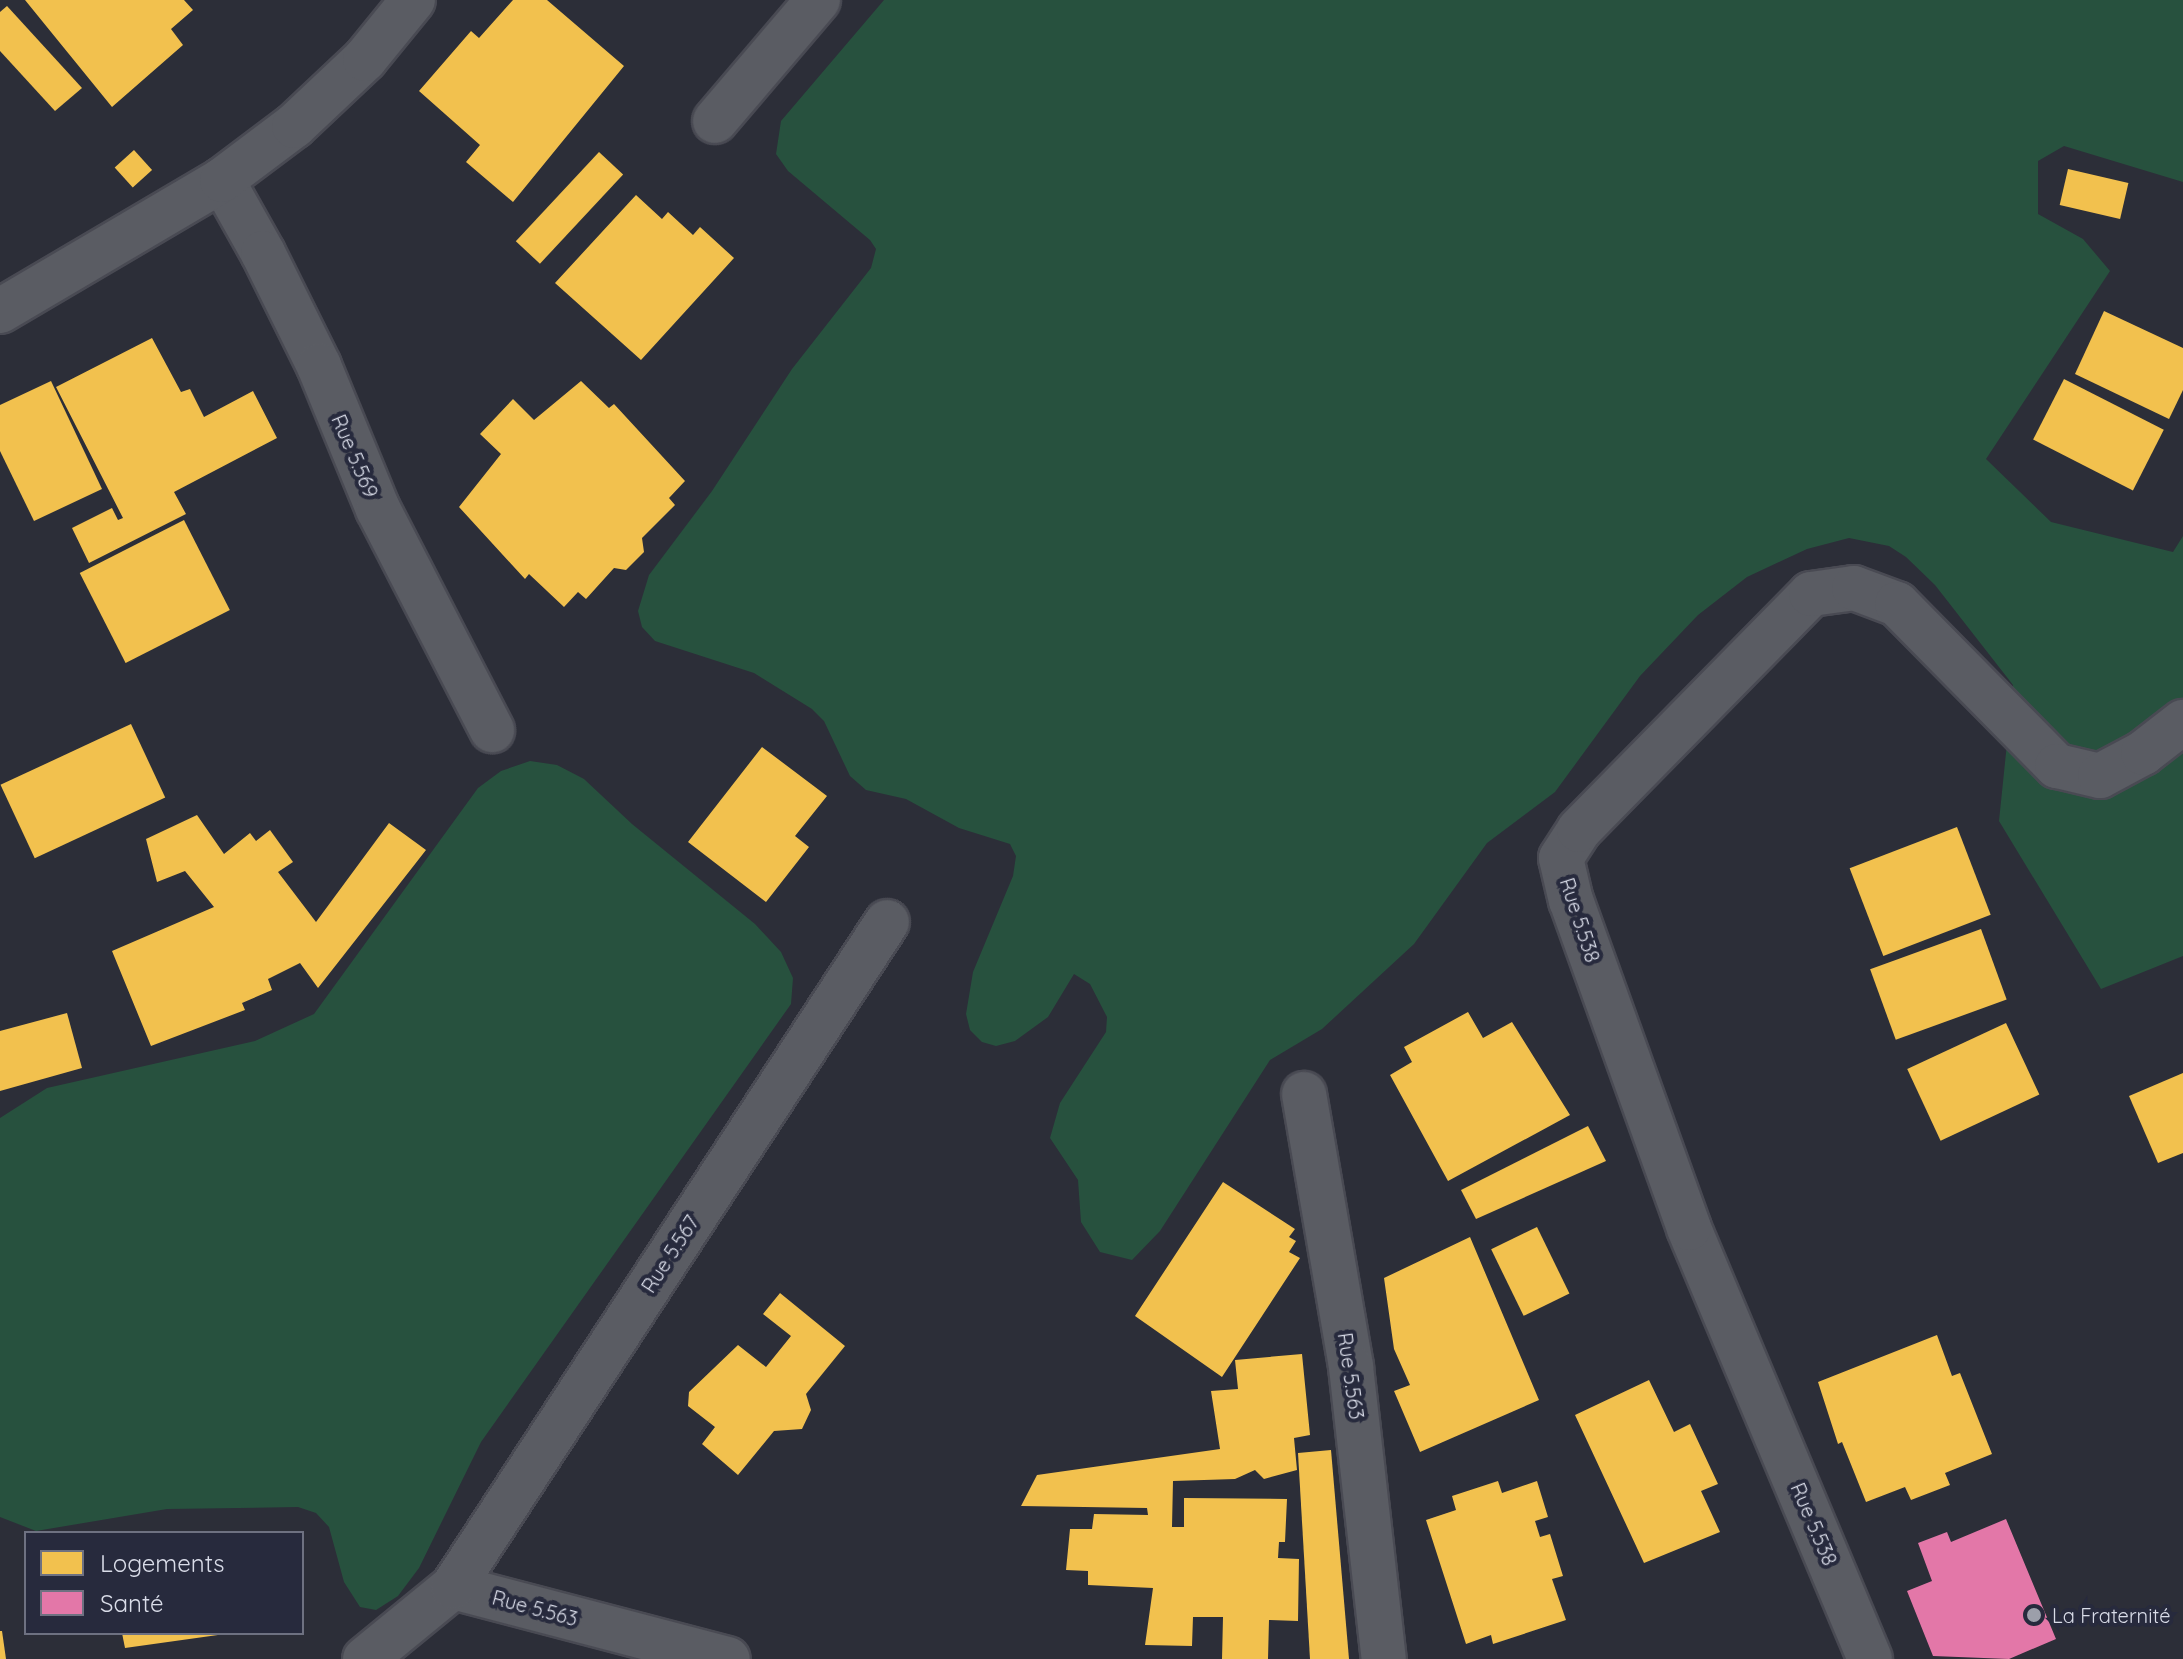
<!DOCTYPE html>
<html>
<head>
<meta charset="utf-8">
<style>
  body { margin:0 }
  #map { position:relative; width:2183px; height:1659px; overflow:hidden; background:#2c2e38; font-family:Quicksand,sans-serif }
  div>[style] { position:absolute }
  .green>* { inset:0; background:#27513e }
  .homes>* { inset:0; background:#f2c14e; transform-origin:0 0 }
  .health>* { inset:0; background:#e377a8 }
  .roads { filter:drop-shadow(2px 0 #494a53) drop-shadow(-2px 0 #494a53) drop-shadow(0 2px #494a53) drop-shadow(0 -2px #494a53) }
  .minor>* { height:44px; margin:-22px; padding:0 22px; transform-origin:22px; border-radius:22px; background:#5a5c63 }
  .dots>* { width:22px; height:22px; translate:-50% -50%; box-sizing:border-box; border:4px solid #272a3d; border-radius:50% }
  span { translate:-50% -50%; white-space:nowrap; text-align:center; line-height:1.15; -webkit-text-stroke:8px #272a3d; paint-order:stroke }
  .street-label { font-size:20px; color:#d9dce8 }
  .poi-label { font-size:20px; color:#d9dce8 }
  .left { translate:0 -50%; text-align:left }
  .legend { position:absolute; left:24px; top:1531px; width:280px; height:104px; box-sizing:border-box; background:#272a3d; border:2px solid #6e7181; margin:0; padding:10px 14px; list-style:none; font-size:24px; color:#d9dce8 }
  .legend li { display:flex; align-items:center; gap:16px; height:40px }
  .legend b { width:40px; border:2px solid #6e7181 }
</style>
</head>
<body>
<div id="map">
  <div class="green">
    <i style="clip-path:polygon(884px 0,2183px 0,2183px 182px,2064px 146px,2038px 161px,2038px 214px,2083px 239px,2110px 271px,1986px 459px,2051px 522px,2173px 552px,2183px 536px,2183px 956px,2101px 989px,1999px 821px,2013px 685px,1935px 585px,1906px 557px,1889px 546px,1849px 538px,1807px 549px,1747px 577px,1698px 615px,1640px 676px,1555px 792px,1487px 843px,1414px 944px,1322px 1029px,1270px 1060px,1160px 1231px,1132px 1260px,1100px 1252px,1081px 1222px,1078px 1180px,1050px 1138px,1060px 1103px,1106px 1032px,1107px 1017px,1090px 984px,1074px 974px,1048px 1017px,1015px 1041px,996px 1046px,982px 1042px,970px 1030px,966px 1014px,973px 972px,1013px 876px,1016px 856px,1010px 844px,959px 828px,906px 799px,866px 790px,850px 776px,824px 721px,812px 709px,754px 673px,655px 641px,642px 627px,638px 611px,649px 575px,712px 491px,792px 369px,871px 268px,876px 249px,870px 240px,788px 171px,776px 154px,781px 121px)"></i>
    <i style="clip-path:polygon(530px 761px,557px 765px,584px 779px,632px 824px,755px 924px,781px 952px,793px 978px,791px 1004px,481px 1442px,419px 1568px,398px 1596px,376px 1610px,360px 1607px,344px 1582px,329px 1527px,316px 1513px,298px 1507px,167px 1509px,36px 1531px,0 1517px,0 1118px,47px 1088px,255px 1041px,314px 1014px,478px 788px,501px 771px)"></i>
  </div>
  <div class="homes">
    <i style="clip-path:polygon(25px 0,184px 0,193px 10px,171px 29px,183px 45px,112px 107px)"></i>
    <i style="clip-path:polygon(513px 0,547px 0,624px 66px,513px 202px,466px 162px,480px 145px,419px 91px,471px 31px,479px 38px)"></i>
    <i style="clip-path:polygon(7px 6px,82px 88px,55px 111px,0 51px,0 12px)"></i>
    <i style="left:134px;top:150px;width:27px;height:26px;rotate:48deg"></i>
    <i style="left:599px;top:152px;width:33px;height:122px;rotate:43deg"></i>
    <i style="left:2068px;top:169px;width:62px;height:37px;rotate:13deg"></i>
    <i style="clip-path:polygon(636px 195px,662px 219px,668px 212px,693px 235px,700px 227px,734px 258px,641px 360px,555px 283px)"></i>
    <i style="clip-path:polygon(2104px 311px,2183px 348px,2183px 390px,2169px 419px,2075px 374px)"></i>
    <i style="clip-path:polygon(152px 338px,181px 392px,190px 389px,204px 417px,253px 391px,277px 438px,174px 492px,186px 514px,89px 563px,72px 528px,112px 508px,118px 520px,123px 518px,56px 387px)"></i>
    <i style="left:2064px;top:379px;width:112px;height:68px;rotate:27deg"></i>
    <i style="clip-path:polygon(51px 381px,102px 489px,34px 521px,0 451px,0 405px)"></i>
    <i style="clip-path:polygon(581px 381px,609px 408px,614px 404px,685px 481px,669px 498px,675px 505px,642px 538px,644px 552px,626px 570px,614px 568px,586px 599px,578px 592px,564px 607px,529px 574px,525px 579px,459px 507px,501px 454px,480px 434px,513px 399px,534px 420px)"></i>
    <i style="left:184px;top:520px;width:101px;height:117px;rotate:63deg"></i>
    <i style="left:131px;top:724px;width:81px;height:144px;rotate:65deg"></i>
    <i style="clip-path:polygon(762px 747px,827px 796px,795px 836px,809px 847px,766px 902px,688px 842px)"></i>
    <i style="clip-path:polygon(197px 815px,224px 854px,250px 833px,256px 841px,270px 830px,293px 862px,278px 872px,316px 922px,389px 823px,426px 850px,318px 988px,300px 963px,268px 979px,272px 990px,242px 1003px,245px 1010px,151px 1046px,112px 951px,214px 907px,185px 871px,157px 882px,146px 839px)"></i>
    <i style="left:1957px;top:827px;width:94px;height:115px;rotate:69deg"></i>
    <i style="left:1981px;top:929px;width:75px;height:118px;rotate:70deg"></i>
    <i style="clip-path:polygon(1468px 1012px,1483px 1038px,1512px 1022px,1570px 1115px,1448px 1181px,1390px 1075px,1412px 1062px,1404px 1047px)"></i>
    <i style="clip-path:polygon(67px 1013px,82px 1068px,0 1091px,0 1031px)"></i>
    <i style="left:2006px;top:1023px;width:79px;height:109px;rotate:65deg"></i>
    <i style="clip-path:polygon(2183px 1073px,2183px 1153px,2158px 1163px,2129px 1096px)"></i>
    <i style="clip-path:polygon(1588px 1126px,1606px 1161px,1476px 1219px,1461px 1190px)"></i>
    <i style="clip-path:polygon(1223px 1182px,1295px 1229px,1289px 1237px,1296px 1241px,1289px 1252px,1300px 1258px,1222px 1377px,1135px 1316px)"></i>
    <i style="left:1537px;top:1227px;width:74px;height:51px;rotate:64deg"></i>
    <i style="clip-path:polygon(1470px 1237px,1539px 1400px,1420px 1452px,1394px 1391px,1410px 1385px,1394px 1349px,1384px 1278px)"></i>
    <i style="clip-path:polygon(780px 1293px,845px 1346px,806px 1394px,811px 1410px,802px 1429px,774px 1431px,738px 1475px,702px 1444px,715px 1427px,688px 1406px,689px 1392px,738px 1345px,766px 1367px,791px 1336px,763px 1314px)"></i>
    <i style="clip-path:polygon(1937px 1335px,1952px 1376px,1960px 1373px,1992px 1454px,1945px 1473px,1950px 1485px,1911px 1500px,1905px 1487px,1866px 1502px,1842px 1442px,1838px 1444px,1818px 1382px)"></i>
    <i style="clip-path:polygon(1302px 1354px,1310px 1435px,1294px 1438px,1297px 1470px,1264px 1479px,1255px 1470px,1235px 1479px,1173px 1481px,1172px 1527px,1184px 1527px,1184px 1498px,1287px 1499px,1285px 1542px,1279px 1542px,1278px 1558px,1299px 1559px,1298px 1621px,1269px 1620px,1268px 1659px,1222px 1659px,1223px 1617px,1193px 1617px,1192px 1646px,1145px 1645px,1153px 1588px,1088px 1585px,1088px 1571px,1066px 1570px,1070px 1529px,1092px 1529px,1094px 1514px,1148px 1515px,1147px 1508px,1021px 1506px,1037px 1475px,1220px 1449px,1211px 1391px,1238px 1389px,1235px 1360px)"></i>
    <i style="clip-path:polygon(1649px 1380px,1674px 1432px,1690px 1424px,1718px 1484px,1701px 1491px,1720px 1532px,1644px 1563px,1575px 1415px)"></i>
    <i style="clip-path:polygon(1331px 1450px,1349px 1659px,1310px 1659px,1298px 1453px)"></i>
    <i style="clip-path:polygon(1498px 1481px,1502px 1493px,1537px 1481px,1548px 1517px,1535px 1521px,1540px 1537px,1550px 1534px,1563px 1576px,1552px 1579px,1566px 1620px,1493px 1644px,1491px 1635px,1466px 1644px,1426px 1520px,1456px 1510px,1452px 1496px)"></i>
    <i style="clip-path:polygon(0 1631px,2px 1631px,6px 1659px,0 1659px)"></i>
    <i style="clip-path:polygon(122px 1633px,225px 1633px,225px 1634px,125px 1648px)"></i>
  </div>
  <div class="health">
    <i style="clip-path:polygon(2006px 1519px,2056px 1639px,2009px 1659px,1933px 1656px,1907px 1591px,1932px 1581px,1918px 1543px,1947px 1532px,1951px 1542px)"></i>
  </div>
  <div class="roads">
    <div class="minor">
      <i style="left:715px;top:121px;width:159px;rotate:-49.6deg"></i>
      <i style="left:222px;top:180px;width:84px;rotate:60.7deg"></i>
      <i style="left:263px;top:253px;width:126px;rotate:63.6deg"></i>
      <i style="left:319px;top:366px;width:155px;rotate:67.6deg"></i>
      <i style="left:378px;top:509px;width:249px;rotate:62.7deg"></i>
      <i style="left:0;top:311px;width:258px;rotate:-30.5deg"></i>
      <i style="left:222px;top:180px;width:90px;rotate:-36.9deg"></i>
      <i style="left:294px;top:126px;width:98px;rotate:-43.3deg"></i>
      <i style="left:365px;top:59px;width:76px;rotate:-50.9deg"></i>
      <i style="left:1304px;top:1094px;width:277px;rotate:80.2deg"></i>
      <i style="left:1351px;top:1367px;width:294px;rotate:83.6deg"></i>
      <i style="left:453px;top:1587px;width:284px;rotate:14.7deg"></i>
      <i style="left:365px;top:1659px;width:114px;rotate:-39.3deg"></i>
      <i style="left:453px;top:1587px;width:794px;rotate:-56.87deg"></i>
      <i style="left:1870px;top:1659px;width:467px;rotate:-112.8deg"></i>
      <i style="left:1689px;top:1228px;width:348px;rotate:-109.8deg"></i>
      <i style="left:1571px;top:901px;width:44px;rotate:-103.1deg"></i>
      <i style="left:1561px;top:858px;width:33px;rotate:-57deg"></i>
      <i style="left:1579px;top:830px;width:331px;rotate:-45.5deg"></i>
      <i style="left:1811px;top:594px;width:43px;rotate:-7.9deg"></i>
      <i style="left:1854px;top:588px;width:46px;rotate:20.4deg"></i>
      <i style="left:1897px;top:604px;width:228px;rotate:45.4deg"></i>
      <i style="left:2057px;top:766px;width:44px;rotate:13.1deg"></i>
      <i style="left:2100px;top:776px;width:49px;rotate:-28.1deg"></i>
      <i style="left:2143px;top:753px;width:51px;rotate:-37.8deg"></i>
    </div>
  </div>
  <div class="dots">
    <i style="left:2034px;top:1615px;background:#9c9faa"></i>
  </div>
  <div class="street-label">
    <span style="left:355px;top:456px;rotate:67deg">Rue 5.569</span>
    <span style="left:1580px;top:920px;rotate:72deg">Rue 5.538</span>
    <span style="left:670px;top:1254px;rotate:-57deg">Rue 5.567</span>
    <span style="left:1351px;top:1376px;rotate:82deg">Rue 5.563</span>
    <span style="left:1814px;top:1524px;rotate:67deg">Rue 5.538</span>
    <span style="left:535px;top:1608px;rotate:15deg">Rue 5.563</span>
  </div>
  <div class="poi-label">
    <span class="left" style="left:2052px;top:1615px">La Fraternité</span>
  </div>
  <ul class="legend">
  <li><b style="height:22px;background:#f2c14e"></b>Logements</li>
  <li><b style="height:22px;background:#e377a8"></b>Santé</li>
  </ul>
</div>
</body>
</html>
